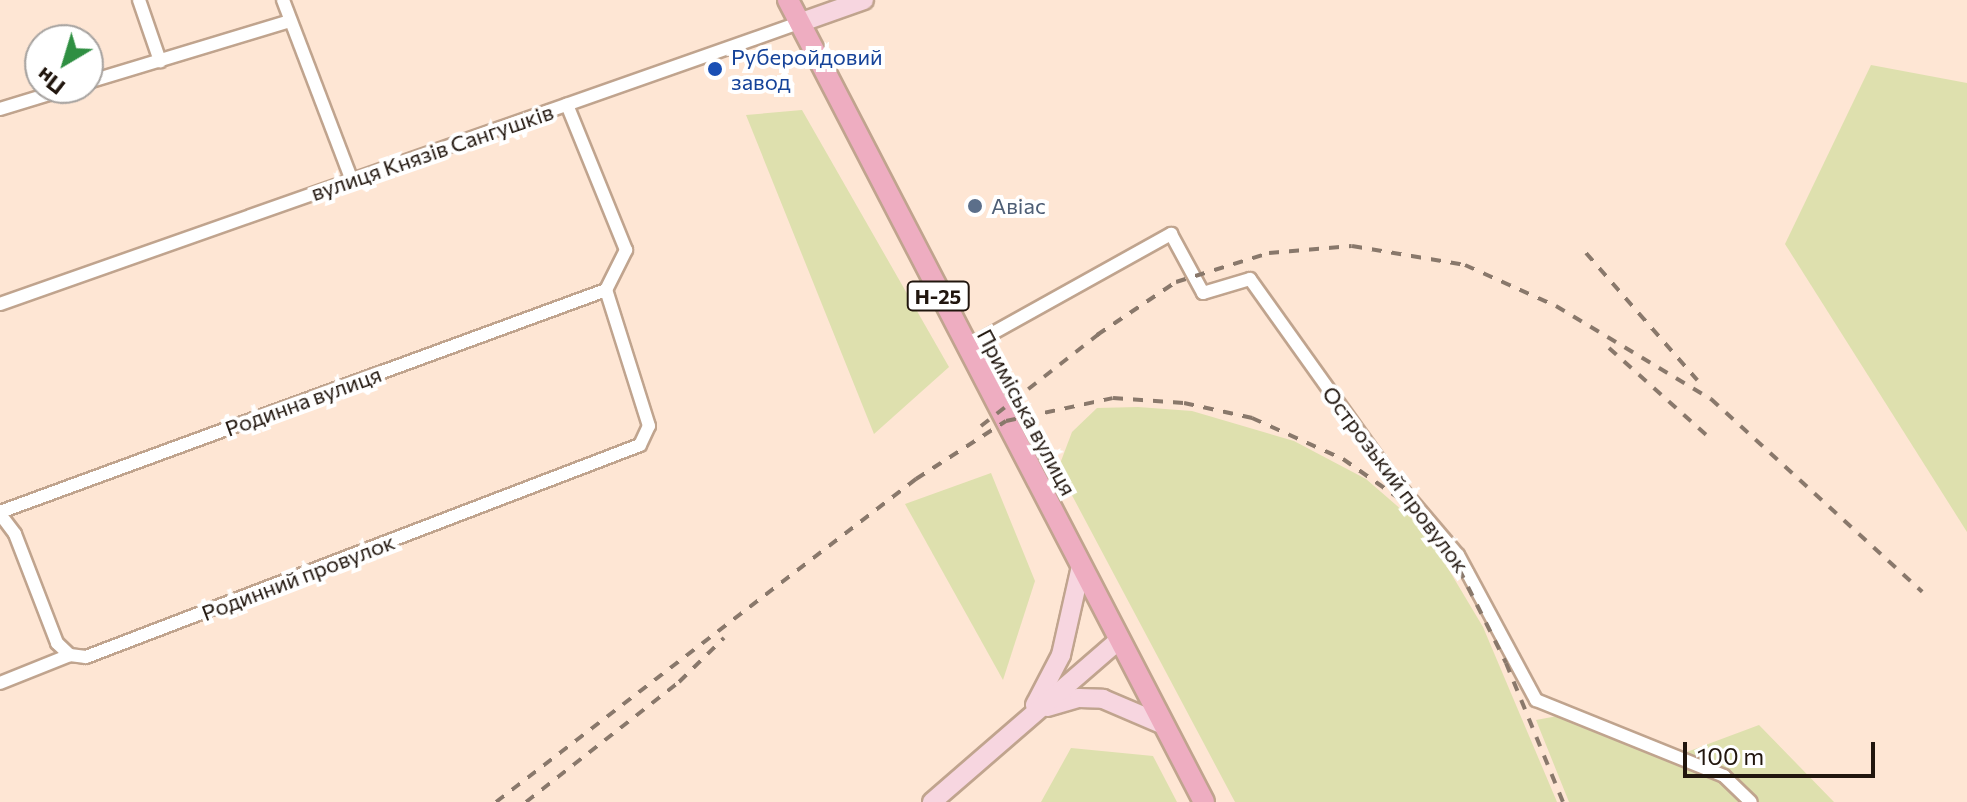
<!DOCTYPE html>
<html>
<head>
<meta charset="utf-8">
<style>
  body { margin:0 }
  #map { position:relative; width:1967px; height:802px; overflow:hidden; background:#fee6d4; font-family:Commissioner,sans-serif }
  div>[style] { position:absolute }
  .green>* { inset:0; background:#dee0ae }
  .roads { filter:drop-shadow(2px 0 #c0a48e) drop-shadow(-2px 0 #c0a48e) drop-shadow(0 2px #c0a48e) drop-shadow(0 -2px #c0a48e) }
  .minor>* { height:12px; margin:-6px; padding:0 6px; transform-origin:6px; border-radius:6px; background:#fff }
  .secondary>* { height:18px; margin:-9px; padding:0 9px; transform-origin:9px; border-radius:9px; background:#f7d6e0 }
  .primary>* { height:20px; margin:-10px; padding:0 10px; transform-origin:10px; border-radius:10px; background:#eeadc1 }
  .rail>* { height:4px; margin-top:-2px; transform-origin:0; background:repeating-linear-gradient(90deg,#89786b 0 10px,transparent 0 20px) }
  .dots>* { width:22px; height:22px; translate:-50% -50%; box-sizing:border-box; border:4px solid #fff; border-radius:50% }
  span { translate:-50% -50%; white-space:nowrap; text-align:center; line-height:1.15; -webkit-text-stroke:8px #fff; paint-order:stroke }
  .shield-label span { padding:2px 6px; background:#fff; border:2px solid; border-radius:6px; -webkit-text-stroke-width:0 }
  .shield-label { font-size:20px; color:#21160e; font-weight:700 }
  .transit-label { font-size:22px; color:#164399 }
  .left { translate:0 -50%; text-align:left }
  .street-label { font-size:22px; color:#21160e }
  .service-label { font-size:22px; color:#4e5e75 }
  .north { position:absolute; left:24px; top:24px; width:80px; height:80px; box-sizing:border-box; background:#fff; border:2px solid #a6a29f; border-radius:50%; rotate:218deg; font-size:22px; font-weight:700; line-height:32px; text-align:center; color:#21160e }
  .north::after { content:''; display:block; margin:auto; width:28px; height:36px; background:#2f8f42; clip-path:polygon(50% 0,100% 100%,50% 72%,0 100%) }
  .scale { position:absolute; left:1683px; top:742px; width:192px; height:36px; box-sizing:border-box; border:4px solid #21160e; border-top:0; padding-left:10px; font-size:24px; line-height:28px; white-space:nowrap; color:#21160e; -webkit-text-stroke:6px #fff; paint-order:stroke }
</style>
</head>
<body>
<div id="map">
  <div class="green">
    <i style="clip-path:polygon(1871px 65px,1967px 83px,1967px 532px,1785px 244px)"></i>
    <i style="clip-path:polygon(802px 110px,949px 367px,874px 434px,746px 115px)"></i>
    <i style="clip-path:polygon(1138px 407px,1192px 411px,1294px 441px,1366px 479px,1425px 530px,1483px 627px,1557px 802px,1235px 802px,1058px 469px,1072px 432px,1097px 408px)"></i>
    <i style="clip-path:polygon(991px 473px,1035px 581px,1003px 680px,905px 504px)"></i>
    <i style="clip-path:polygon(1563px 715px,1668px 759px,1759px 725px,1834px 802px,1569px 802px,1536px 720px)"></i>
    <i style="clip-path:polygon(1071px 748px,1153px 756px,1177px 802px,1041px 802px)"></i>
  </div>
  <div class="roads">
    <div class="minor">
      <i style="left:139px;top:0;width:65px;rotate:71deg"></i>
      <i style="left:283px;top:0;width:194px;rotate:69.1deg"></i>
      <i style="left:88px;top:82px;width:211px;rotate:-16.8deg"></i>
      <i style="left:0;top:109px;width:72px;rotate:-16.9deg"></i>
      <i style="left:0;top:304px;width:847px;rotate:-19.38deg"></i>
      <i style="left:966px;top:348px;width:235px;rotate:-29.1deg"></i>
      <i style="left:1171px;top:234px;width:67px;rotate:61.5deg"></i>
      <i style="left:1203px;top:293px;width:49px;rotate:-16.6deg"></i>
      <i style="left:1250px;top:279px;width:239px;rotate:54.5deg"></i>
      <i style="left:1389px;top:474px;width:106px;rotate:49.6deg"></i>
      <i style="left:1458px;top:555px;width:165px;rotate:61.7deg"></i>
      <i style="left:1536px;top:700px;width:203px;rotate:22deg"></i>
      <i style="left:1724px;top:776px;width:37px;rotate:44deg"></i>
      <i style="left:0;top:512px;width:645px;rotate:-20.12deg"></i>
      <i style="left:0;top:514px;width:25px;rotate:53deg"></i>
      <i style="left:15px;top:534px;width:117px;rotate:68.9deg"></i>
      <i style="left:57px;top:643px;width:18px;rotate:43deg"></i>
      <i style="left:0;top:683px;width:75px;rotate:-21.8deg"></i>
      <i style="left:70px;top:655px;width:16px;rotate:7deg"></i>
      <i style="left:86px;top:657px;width:593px;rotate:-20.94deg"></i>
      <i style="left:640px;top:445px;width:21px;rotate:-65deg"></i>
      <i style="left:649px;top:426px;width:143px;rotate:-107.5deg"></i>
      <i style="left:606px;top:290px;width:45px;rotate:-63.4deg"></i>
      <i style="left:626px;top:250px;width:157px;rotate:-112.1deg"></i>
    </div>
    <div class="secondary">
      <i style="left:799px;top:23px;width:69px;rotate:-19.5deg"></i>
      <i style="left:1035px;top:705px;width:56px;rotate:-62.5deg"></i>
      <i style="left:1061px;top:655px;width:91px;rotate:-77.3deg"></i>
      <i style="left:1047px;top:707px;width:33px;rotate:-16deg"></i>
      <i style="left:1079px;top:698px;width:24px;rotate:2deg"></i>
      <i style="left:1103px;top:699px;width:66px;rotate:23.1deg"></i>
      <i style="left:932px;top:802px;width:247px;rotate:-40.9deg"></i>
    </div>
    <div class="primary">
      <i style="left:788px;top:0;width:903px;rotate:62.58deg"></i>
    </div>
  </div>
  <div class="rail">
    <i style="left:1586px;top:253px;width:169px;rotate:48.8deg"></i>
    <i style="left:1097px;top:335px;width:95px;rotate:-33.9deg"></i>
    <i style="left:1176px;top:282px;width:97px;rotate:-17.3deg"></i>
    <i style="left:1269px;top:253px;width:83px;rotate:-4.8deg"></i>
    <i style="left:1352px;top:246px;width:115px;rotate:9.5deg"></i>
    <i style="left:1465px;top:265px;width:100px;rotate:24.3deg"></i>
    <i style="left:1556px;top:306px;width:181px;rotate:31deg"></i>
    <i style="left:1711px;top:399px;width:286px;rotate:42.4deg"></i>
    <i style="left:1609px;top:348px;width:140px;rotate:41.8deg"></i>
    <i style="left:981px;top:426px;width:156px;rotate:-38deg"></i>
    <i style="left:496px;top:802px;width:530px;rotate:-37.56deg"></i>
    <i style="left:916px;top:479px;width:107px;rotate:-32.8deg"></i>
    <i style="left:1006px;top:421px;width:109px;rotate:-12.1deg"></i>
    <i style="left:1113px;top:398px;width:71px;rotate:4deg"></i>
    <i style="left:1184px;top:403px;width:70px;rotate:12.4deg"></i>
    <i style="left:1252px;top:418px;width:100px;rotate:24.3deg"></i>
    <i style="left:1343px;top:459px;width:70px;rotate:35.1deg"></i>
    <i style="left:1400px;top:499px;width:92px;rotate:49.9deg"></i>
    <i style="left:1459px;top:569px;width:105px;rotate:63.4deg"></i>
    <i style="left:1506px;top:663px;width:150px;rotate:67.7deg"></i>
    <i style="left:526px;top:802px;width:194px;rotate:-38.1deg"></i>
    <i style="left:679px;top:682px;width:63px;rotate:-44.4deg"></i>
  </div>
  <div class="dots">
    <i style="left:715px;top:69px;background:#1a4fb4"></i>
    <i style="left:975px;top:206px;background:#5c6f8a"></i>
  </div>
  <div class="shield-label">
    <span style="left:938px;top:296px">Н-25</span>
  </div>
  <div class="transit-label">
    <span class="left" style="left:731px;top:69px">Руберойдовий<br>завод</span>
  </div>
  <div class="street-label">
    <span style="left:432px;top:152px;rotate:-19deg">вулиця Князів Сангушків</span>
    <span style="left:303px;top:401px;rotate:-20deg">Родинна вулиця</span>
    <span style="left:1027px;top:412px;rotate:62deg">Приміська вулиця</span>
    <span style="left:1396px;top:479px;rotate:53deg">Острозький провулок</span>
    <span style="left:298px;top:577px;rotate:-21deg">Родинний провулок</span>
  </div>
  <div class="service-label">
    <span class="left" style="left:991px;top:206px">Авіас</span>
  </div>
  <div class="north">Пн</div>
  <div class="scale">100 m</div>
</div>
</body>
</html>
